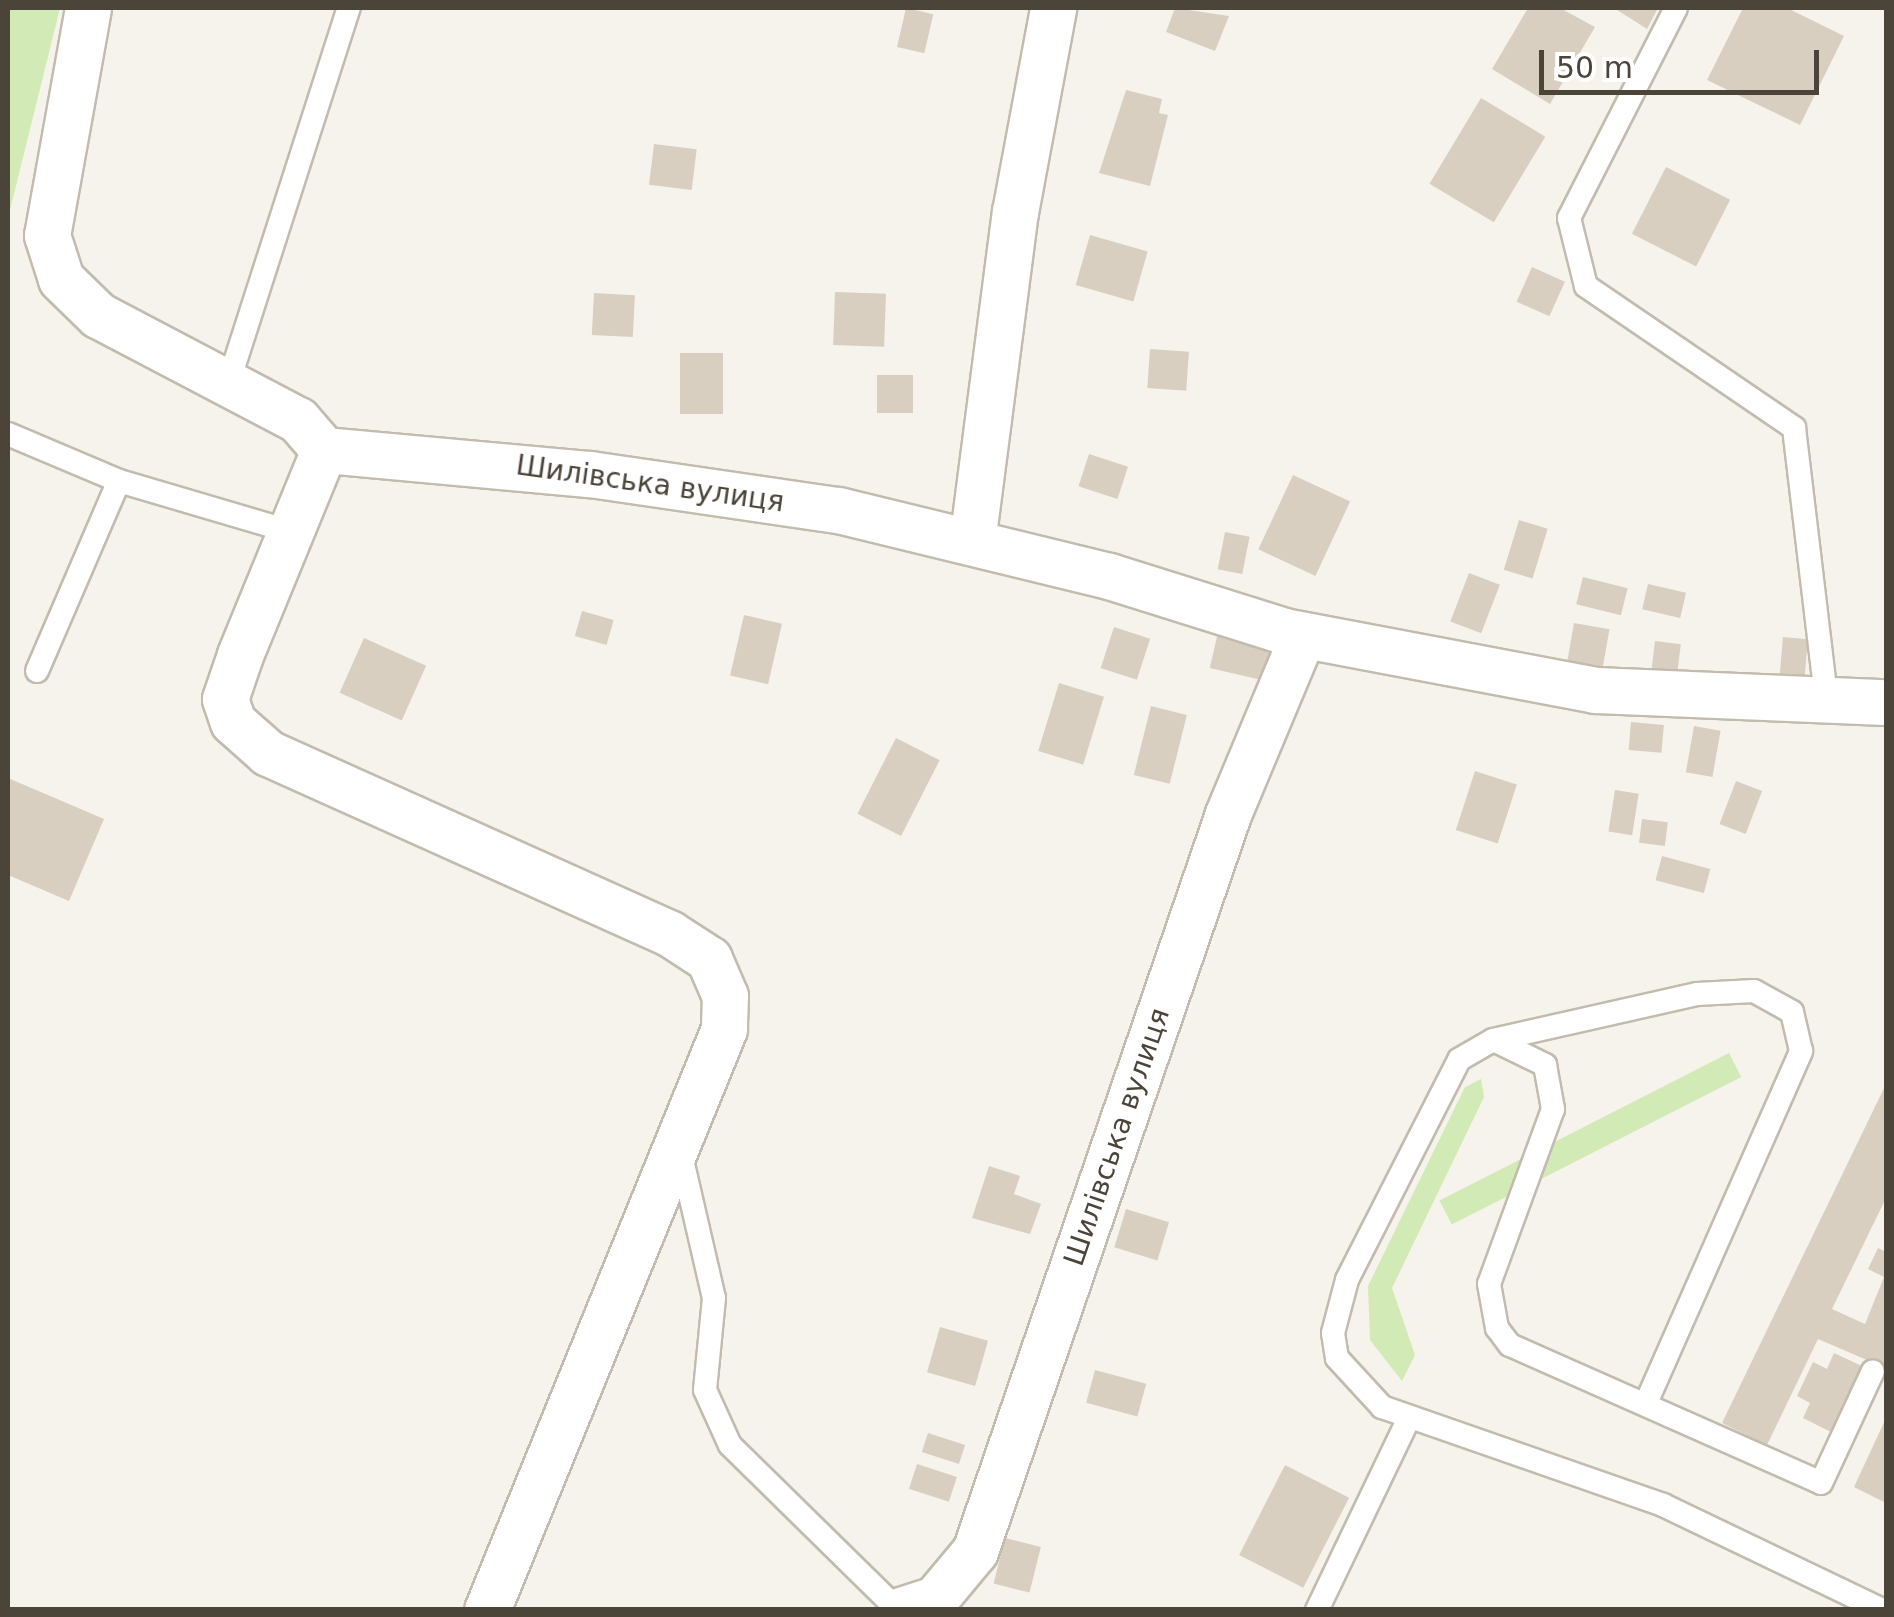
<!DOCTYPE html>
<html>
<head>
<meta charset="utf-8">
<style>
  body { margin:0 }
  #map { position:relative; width:1894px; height:1617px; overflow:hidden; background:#f6f3ec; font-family:"DejaVu Sans",sans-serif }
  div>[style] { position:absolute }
  .green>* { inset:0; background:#d2eab5; transform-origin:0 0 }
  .building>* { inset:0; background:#d8cfc1; transform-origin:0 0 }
  .roads { filter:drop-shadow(2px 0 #c2bbae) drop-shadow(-2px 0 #c2bbae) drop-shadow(0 2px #c2bbae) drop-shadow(0 -2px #c2bbae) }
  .lane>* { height:22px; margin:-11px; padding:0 11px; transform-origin:11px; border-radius:11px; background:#fff }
  .street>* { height:45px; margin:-22.5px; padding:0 22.5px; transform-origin:22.5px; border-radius:22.5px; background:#fff }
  span { translate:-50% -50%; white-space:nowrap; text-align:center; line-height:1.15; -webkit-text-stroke:8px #fff; paint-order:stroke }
  .street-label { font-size:28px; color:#4b4439 }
  .frame { position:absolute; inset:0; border:10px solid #4b4439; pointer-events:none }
  .scale { position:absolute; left:1539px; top:50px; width:280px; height:45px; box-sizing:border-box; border:5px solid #4b4439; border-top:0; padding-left:12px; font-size:30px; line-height:35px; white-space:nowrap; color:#4b4439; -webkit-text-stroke:8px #fff; paint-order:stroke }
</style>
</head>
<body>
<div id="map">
  <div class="green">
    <i style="clip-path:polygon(8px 8px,60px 8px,8px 218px)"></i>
    <i style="left:1729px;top:1053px;width:27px;height:325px;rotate:63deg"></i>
    <i style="clip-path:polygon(1481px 1079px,1484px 1097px,1392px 1288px,1415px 1355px,1402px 1381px,1370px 1340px,1368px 1286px,1465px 1087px)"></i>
  </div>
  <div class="building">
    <i style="left:906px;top:8px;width:28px;height:40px;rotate:13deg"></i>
    <i style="clip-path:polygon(1175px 8px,1229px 16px,1215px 51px,1166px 32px)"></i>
    <i style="clip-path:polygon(1528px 8px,1560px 8px,1595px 27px,1550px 104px,1492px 69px)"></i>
    <i style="clip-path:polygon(1614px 8px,1658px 8px,1647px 29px)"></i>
    <i style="clip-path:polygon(1743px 8px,1787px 8px,1844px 36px,1800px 125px,1707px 80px)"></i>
    <i style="clip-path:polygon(1126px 90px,1162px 99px,1159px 113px,1168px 115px,1150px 186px,1099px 173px)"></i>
    <i style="left:1481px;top:98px;width:75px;height:100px;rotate:31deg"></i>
    <i style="left:654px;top:144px;width:43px;height:41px;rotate:7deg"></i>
    <i style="left:1666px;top:167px;width:72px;height:75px;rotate:27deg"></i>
    <i style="left:1090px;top:235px;width:60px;height:52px;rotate:16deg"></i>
    <i style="left:1532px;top:267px;width:36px;height:38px;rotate:24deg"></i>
    <i style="left:835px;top:292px;width:51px;height:53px;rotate:2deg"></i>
    <i style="left:594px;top:293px;width:41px;height:42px;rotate:3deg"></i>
    <i style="left:1150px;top:349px;width:39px;height:39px;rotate:4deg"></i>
    <i style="left:680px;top:353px;width:43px;height:61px"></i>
    <i style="left:877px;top:375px;width:36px;height:38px"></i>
    <i style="left:1089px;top:454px;width:41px;height:34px;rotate:18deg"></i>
    <i style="left:1293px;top:475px;width:63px;height:82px;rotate:25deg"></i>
    <i style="left:1519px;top:520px;width:30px;height:52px;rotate:17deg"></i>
    <i style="left:1225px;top:532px;width:25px;height:38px;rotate:11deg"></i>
    <i style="left:1469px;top:573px;width:33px;height:52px;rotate:21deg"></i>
    <i style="left:1583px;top:577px;width:46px;height:28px;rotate:14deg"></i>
    <i style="left:1648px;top:584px;width:39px;height:26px;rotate:13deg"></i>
    <i style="left:582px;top:611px;width:33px;height:26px;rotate:16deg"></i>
    <i style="left:744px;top:615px;width:39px;height:62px;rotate:13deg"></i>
    <i style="left:1574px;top:623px;width:36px;height:40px;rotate:10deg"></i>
    <i style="left:1114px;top:627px;width:38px;height:43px;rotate:18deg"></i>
    <i style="left:1219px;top:628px;width:62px;height:41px;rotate:13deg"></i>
    <i style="left:1783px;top:637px;width:25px;height:44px;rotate:5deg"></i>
    <i style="left:364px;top:638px;width:68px;height:60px;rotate:24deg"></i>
    <i style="left:1655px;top:641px;width:26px;height:38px;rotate:7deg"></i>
    <i style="left:1059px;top:683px;width:47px;height:71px;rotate:17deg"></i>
    <i style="left:1151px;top:706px;width:37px;height:71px;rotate:14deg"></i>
    <i style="left:1631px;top:722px;width:33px;height:28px;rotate:5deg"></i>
    <i style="left:1694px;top:726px;width:27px;height:47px;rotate:10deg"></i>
    <i style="left:896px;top:738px;width:49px;height:85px;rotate:27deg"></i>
    <i style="left:1475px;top:771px;width:44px;height:62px;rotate:18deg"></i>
    <i style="clip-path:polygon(8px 778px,104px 819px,69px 901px,8px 875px)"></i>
    <i style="left:1736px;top:781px;width:28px;height:46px;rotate:21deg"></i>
    <i style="left:1615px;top:790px;width:24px;height:42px;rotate:9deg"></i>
    <i style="left:1642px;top:819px;width:26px;height:24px;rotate:7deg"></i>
    <i style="left:1662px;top:856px;width:50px;height:25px;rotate:15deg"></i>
    <i style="clip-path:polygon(1886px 1084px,1886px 1198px,1832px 1309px,1865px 1324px,1884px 1277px,1868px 1269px,1878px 1248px,1886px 1252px,1886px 1358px,1883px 1367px,1818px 1339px,1767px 1445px,1722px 1423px)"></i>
    <i style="clip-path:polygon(989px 1166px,1020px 1176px,1014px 1194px,1041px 1204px,1030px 1234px,972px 1218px)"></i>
    <i style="left:1126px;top:1209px;width:45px;height:40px;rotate:17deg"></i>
    <i style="left:940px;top:1327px;width:50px;height:47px;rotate:16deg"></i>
    <i style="clip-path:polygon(1834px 1353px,1864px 1367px,1833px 1433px,1803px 1418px,1810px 1403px,1797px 1396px,1813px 1362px,1827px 1369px)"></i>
    <i style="left:1095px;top:1370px;width:53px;height:34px;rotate:15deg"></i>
    <i style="clip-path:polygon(1886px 1418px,1886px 1503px,1854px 1487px)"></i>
    <i style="left:928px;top:1433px;width:39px;height:20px;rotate:18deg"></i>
    <i style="left:917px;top:1464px;width:42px;height:26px;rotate:18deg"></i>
    <i style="left:1285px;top:1465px;width:72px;height:101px;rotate:27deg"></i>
    <i style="left:1005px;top:1538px;width:37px;height:47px;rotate:14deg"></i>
  </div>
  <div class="roads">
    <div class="lane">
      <i style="left:1676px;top:8px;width:236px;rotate:117deg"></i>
      <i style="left:1569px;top:218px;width:70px;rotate:76deg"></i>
      <i style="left:1586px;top:286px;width:252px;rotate:34.3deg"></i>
      <i style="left:1794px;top:428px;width:272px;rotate:83.2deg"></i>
      <i style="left:228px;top:384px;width:395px;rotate:-72.2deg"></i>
      <i style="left:8px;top:434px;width:121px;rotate:22.9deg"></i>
      <i style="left:37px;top:671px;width:207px;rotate:-66.7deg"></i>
      <i style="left:119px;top:481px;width:177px;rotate:16.4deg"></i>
      <i style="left:1496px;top:1041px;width:55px;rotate:26.1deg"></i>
      <i style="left:1545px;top:1065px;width:45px;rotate:79.7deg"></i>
      <i style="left:1553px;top:1109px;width:186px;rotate:110.1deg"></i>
      <i style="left:1489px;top:1284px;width:45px;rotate:79.7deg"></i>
      <i style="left:1497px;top:1328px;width:21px;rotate:53deg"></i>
      <i style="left:1510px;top:1345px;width:340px;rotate:23.9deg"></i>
      <i style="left:1821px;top:1483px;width:123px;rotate:-65.1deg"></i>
      <i style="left:680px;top:1151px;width:151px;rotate:77deg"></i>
      <i style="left:714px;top:1298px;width:92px;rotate:95.6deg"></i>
      <i style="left:705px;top:1390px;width:60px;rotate:65.6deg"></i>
      <i style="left:730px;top:1445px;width:235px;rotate:44.5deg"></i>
      <i style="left:1646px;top:1403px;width:385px;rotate:-66.2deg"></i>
      <i style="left:1801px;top:1051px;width:40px;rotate:-103deg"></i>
      <i style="left:1792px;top:1012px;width:43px;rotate:-151.1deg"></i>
      <i style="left:1754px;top:991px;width:57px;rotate:177deg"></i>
      <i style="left:1697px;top:994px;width:209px;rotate:167.3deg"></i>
      <i style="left:1493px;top:1040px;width:39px;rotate:150deg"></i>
      <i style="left:1459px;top:1060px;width:247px;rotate:117deg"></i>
      <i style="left:1347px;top:1280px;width:55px;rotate:104.8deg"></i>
      <i style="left:1333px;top:1333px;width:25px;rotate:81deg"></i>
      <i style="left:1337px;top:1358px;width:67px;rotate:47.4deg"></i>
      <i style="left:1382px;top:1407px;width:298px;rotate:19.2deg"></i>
      <i style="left:1663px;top:1505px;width:243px;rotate:25.6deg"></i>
      <i style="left:1317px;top:1610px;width:213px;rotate:-64.4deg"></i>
    </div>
    <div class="street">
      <i style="left:88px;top:8px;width:231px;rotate:100.2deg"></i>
      <i style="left:47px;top:235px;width:46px;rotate:72.3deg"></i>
      <i style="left:61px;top:279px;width:52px;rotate:44.2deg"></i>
      <i style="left:98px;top:315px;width:226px;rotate:27.7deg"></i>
      <i style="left:298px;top:420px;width:40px;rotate:49deg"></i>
      <i style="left:324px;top:450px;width:222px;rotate:112.3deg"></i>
      <i style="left:240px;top:655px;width:46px;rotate:108.8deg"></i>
      <i style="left:225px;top:699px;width:24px;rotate:71deg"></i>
      <i style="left:233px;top:722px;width:47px;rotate:41.5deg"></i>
      <i style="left:268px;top:753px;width:440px;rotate:24.2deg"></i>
      <i style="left:669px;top:933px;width:48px;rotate:33deg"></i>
      <i style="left:709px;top:959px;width:40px;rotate:66.6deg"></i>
      <i style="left:725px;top:996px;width:33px;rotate:92deg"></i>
      <i style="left:724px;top:1029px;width:627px;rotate:112.19deg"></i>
      <i style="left:324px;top:450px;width:267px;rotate:5.2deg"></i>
      <i style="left:590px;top:474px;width:251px;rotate:8.3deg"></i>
      <i style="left:838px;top:510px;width:279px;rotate:13.7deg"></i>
      <i style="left:1109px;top:576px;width:183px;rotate:17.4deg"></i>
      <i style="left:1284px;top:631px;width:317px;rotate:10.7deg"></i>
      <i style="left:1595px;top:690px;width:291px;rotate:2.4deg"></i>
      <i style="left:972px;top:542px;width:333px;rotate:-82.6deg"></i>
      <i style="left:1015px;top:212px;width:208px;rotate:-79.4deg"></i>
      <i style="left:901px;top:1610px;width:36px;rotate:-18deg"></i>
      <i style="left:935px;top:1599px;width:62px;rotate:-50.2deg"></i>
      <i style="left:975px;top:1551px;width:779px;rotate:-71.05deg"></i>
      <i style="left:1228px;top:814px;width:194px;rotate:-67.3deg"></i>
    </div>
  </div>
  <div class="street-label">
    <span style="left:650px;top:484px;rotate:8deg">Шилівська вулиця</span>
    <span style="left:1117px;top:1137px;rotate:-71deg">Шилівська вулиця</span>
  </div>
  <div class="frame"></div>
  <div class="scale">50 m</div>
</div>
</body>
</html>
